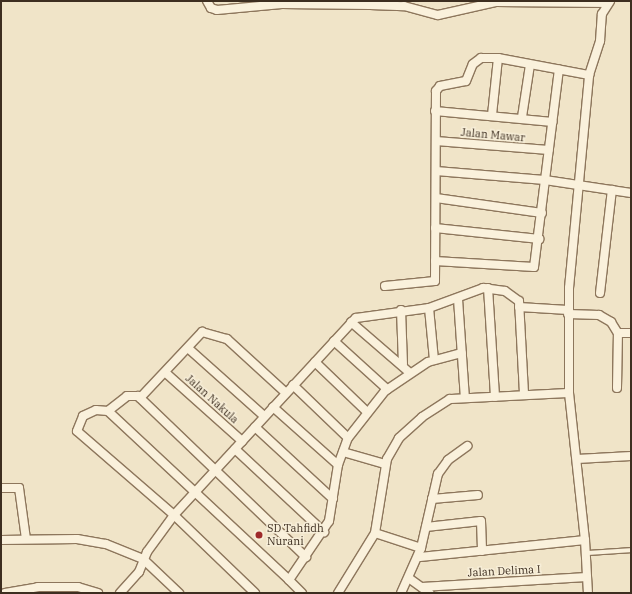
<!DOCTYPE html>
<html>
<head>
<meta charset="utf-8">
<style>
  body { margin:0 }
  #map { position:relative; width:632px; height:594px; overflow:hidden; background:#f0e4c8; font-family:"IBM Plex Serif",serif }
  div>[style] { position:absolute }
  .roads { filter:drop-shadow(1px 0 #8d765c) drop-shadow(-1px 0 #8d765c) drop-shadow(0 1px #8d765c) drop-shadow(0 -1px #8d765c) }
  .service>* { height:4px; margin:-2px; padding:0 2px; transform-origin:2px; border-radius:2px; background:#faf1dc }
  .minor>* { height:8px; margin:-4px; padding:0 4px; transform-origin:4px; border-radius:4px; background:#faf1dc }
  .dots>* { width:11px; height:11px; translate:-50% -50%; box-sizing:border-box; border:2px solid #f7eed8; border-radius:50% }
  span { translate:-50% -50%; white-space:nowrap; text-align:center; line-height:1.15; -webkit-text-stroke:3px #f7eed8; paint-order:stroke }
  .street-label { font-size:11px; color:#3d2e20 }
  .poi-label { font-size:11px; color:#3d2e20 }
  .left { translate:0 -50%; text-align:left }
  .frame { position:absolute; inset:0; border:2px solid #3d2e20; pointer-events:none }
</style>
</head>
<body>
<div id="map">
  <div class="roads">
    <div class="service">
      <i style="left:586px;top:553px;width:45px;rotate:-3.8deg"></i>
    </div>
    <div class="minor">
      <i style="left:207px;top:1px;width:8px;rotate:60deg"></i>
      <i style="left:211px;top:8px;width:6px;rotate:18deg"></i>
      <i style="left:217px;top:10px;width:65px;rotate:-5.3deg"></i>
      <i style="left:282px;top:4px;width:88px;rotate:0.7deg"></i>
      <i style="left:370px;top:5px;width:4px;rotate:-76deg"></i>
      <i style="left:370px;top:5px;width:34px;rotate:2deg"></i>
      <i style="left:404px;top:6px;width:35px;rotate:15deg"></i>
      <i style="left:438px;top:15px;width:59px;rotate:-12.6deg"></i>
      <i style="left:496px;top:2px;width:112px;rotate:0.5deg"></i>
      <i style="left:498px;top:58px;width:93px;rotate:10.6deg"></i>
      <i style="left:435px;top:111px;width:118px;rotate:5.4deg"></i>
      <i style="left:522px;top:117px;width:53px;rotate:-81.3deg"></i>
      <i style="left:436px;top:141px;width:113px;rotate:4.6deg"></i>
      <i style="left:436px;top:171px;width:109px;rotate:4.7deg"></i>
      <i style="left:545px;top:180px;width:87px;rotate:8.6deg"></i>
      <i style="left:436px;top:198px;width:107px;rotate:8.1deg"></i>
      <i style="left:435px;top:228px;width:105px;rotate:6deg"></i>
      <i style="left:435px;top:261px;width:99px;rotate:3.5deg"></i>
      <i style="left:534px;top:267px;width:199px;rotate:-82.8deg"></i>
      <i style="left:385px;top:286px;width:50px;rotate:-5.7deg"></i>
      <i style="left:435px;top:281px;width:190px;rotate:-89.7deg"></i>
      <i style="left:436px;top:91px;width:6px;rotate:-51deg"></i>
      <i style="left:440px;top:86px;width:26px;rotate:-11deg"></i>
      <i style="left:466px;top:81px;width:18px;rotate:-68deg"></i>
      <i style="left:473px;top:64px;width:10px;rotate:-37deg"></i>
      <i style="left:481px;top:58px;width:17px"></i>
      <i style="left:498px;top:58px;width:57px;rotate:96deg"></i>
      <i style="left:488px;top:288px;width:109px;rotate:86.3deg"></i>
      <i style="left:600px;top:293px;width:104px;rotate:-83.4deg"></i>
      <i style="left:458px;top:299px;width:99px;rotate:86deg"></i>
      <i style="left:519px;top:307px;width:49px;rotate:3.5deg"></i>
      <i style="left:429px;top:308px;width:52px;rotate:84.5deg"></i>
      <i style="left:401px;top:310px;width:54px;rotate:87.9deg"></i>
      <i style="left:568px;top:314px;width:31px;rotate:2deg"></i>
      <i style="left:599px;top:315px;width:14px;rotate:30deg"></i>
      <i style="left:611px;top:322px;width:13px;rotate:58deg"></i>
      <i style="left:618px;top:333px;width:13px"></i>
      <i style="left:351px;top:322px;width:78px;rotate:40.8deg"></i>
      <i style="left:334px;top:341px;width:72px;rotate:42.2deg"></i>
      <i style="left:189px;top:349px;width:101px;rotate:41.8deg"></i>
      <i style="left:315px;top:362px;width:71px;rotate:43.9deg"></i>
      <i style="left:167px;top:374px;width:101px;rotate:41.8deg"></i>
      <i style="left:293px;top:385px;width:76px;rotate:43.9deg"></i>
      <i style="left:617px;top:388px;width:55px;rotate:-89deg"></i>
      <i style="left:569px;top:393px;width:148px;rotate:83.8deg"></i>
      <i style="left:140px;top:398px;width:91px;rotate:-46.8deg"></i>
      <i style="left:202px;top:332px;width:26px;rotate:16deg"></i>
      <i style="left:227px;top:339px;width:80px;rotate:42.5deg"></i>
      <i style="left:273px;top:407px;width:87px;rotate:41.7deg"></i>
      <i style="left:108px;top:411px;width:24px;rotate:-38deg"></i>
      <i style="left:127px;top:396px;width:11px"></i>
      <i style="left:138px;top:396px;width:233px;rotate:43.8deg"></i>
      <i style="left:255px;top:427px;width:106px;rotate:42.7deg"></i>
      <i style="left:235px;top:449px;width:122px;rotate:43deg"></i>
      <i style="left:343px;top:452px;width:44px;rotate:15.9deg"></i>
      <i style="left:577px;top:459px;width:54px;rotate:-3.2deg"></i>
      <i style="left:1px;top:488px;width:18px"></i>
      <i style="left:19px;top:488px;width:51px;rotate:82.2deg"></i>
      <i style="left:432px;top:499px;width:46px;rotate:-5deg"></i>
      <i style="left:426px;top:527px;width:55px;rotate:-6.2deg"></i>
      <i style="left:481px;top:521px;width:30px;rotate:88deg"></i>
      <i style="left:375px;top:533px;width:48px;rotate:18.1deg"></i>
      <i style="left:421px;top:548px;width:49px;rotate:114deg"></i>
      <i style="left:1px;top:540px;width:76px;rotate:-0.8deg"></i>
      <i style="left:77px;top:539px;width:29px;rotate:10deg"></i>
      <i style="left:106px;top:544px;width:40px;rotate:22deg"></i>
      <i style="left:143px;top:559px;width:50px;rotate:43.4deg"></i>
      <i style="left:421px;top:548px;width:76px;rotate:-77.1deg"></i>
      <i style="left:438px;top:474px;width:17px;rotate:-54deg"></i>
      <i style="left:448px;top:460px;width:24px;rotate:-36deg"></i>
      <i style="left:420px;top:557px;width:166px;rotate:-5.9deg"></i>
      <i style="left:585px;top:540px;width:53px;rotate:86.8deg"></i>
      <i style="left:410px;top:579px;width:24px;rotate:36deg"></i>
      <i style="left:422px;top:587px;width:165px;rotate:-3.5deg"></i>
      <i style="left:5px;top:593px;width:34px;rotate:-10deg"></i>
      <i style="left:38px;top:587px;width:40px"></i>
      <i style="left:78px;top:587px;width:21px;rotate:17deg"></i>
      <i style="left:120px;top:593px;width:28px;rotate:-48deg"></i>
      <i style="left:139px;top:572px;width:22px;rotate:-68deg"></i>
      <i style="left:147px;top:552px;width:46px;rotate:-53.9deg"></i>
      <i style="left:174px;top:515px;width:268px;rotate:-47.3deg"></i>
      <i style="left:356px;top:318px;width:74px;rotate:-7.8deg"></i>
      <i style="left:429px;top:308px;width:58px;rotate:-20.3deg"></i>
      <i style="left:483px;top:288px;width:22px;rotate:8deg"></i>
      <i style="left:505px;top:291px;width:17px;rotate:36deg"></i>
      <i style="left:519px;top:301px;width:93px;rotate:86.9deg"></i>
      <i style="left:255px;top:593px;width:112px;rotate:-136.1deg"></i>
      <i style="left:174px;top:515px;width:128px;rotate:-139.1deg"></i>
      <i style="left:77px;top:431px;width:16px;rotate:-68deg"></i>
      <i style="left:83px;top:416px;width:14px;rotate:-25deg"></i>
      <i style="left:96px;top:410px;width:12px;rotate:5deg"></i>
      <i style="left:108px;top:411px;width:248px;rotate:43deg"></i>
      <i style="left:302px;top:593px;width:18px;rotate:-135deg"></i>
      <i style="left:289px;top:580px;width:71px;rotate:-55.9deg"></i>
      <i style="left:329px;top:521px;width:57px;rotate:-80.9deg"></i>
      <i style="left:338px;top:465px;width:29px;rotate:-70deg"></i>
      <i style="left:348px;top:438px;width:60px;rotate:-51.8deg"></i>
      <i style="left:385px;top:391px;width:52px;rotate:-34deg"></i>
      <i style="left:428px;top:362px;width:35px;rotate:-15deg"></i>
      <i style="left:338px;top:593px;width:70px;rotate:-58.3deg"></i>
      <i style="left:375px;top:533px;width:75px;rotate:-80.8deg"></i>
      <i style="left:387px;top:459px;width:24px;rotate:-60deg"></i>
      <i style="left:399px;top:438px;width:31px;rotate:-42deg"></i>
      <i style="left:422px;top:417px;width:33px;rotate:-33deg"></i>
      <i style="left:450px;top:399px;width:119px;rotate:-2.9deg"></i>
      <i style="left:569px;top:393px;width:105px;rotate:-90deg"></i>
      <i style="left:569px;top:288px;width:214px;rotate:-84.6deg"></i>
      <i style="left:589px;top:75px;width:36px;rotate:-72deg"></i>
      <i style="left:600px;top:41px;width:27px;rotate:-86deg"></i>
      <i style="left:602px;top:14px;width:15px;rotate:-58deg"></i>
    </div>
  </div>
  <div class="dots">
    <i style="left:259px;top:535px;background:#9e2a2b"></i>
  </div>
  <div class="street-label">
    <span style="left:493px;top:135px;rotate:5deg">Jalan Mawar</span>
    <span style="left:212px;top:399px;rotate:42deg">Jalan Nakula</span>
    <span style="left:504px;top:571px;rotate:-3deg">Jalan Delima I</span>
  </div>
  <div class="poi-label">
    <span class="left" style="left:267px;top:535px">SD Tahfidh<br>Nurani</span>
  </div>
  <div class="frame"></div>
</div>
</body>
</html>
